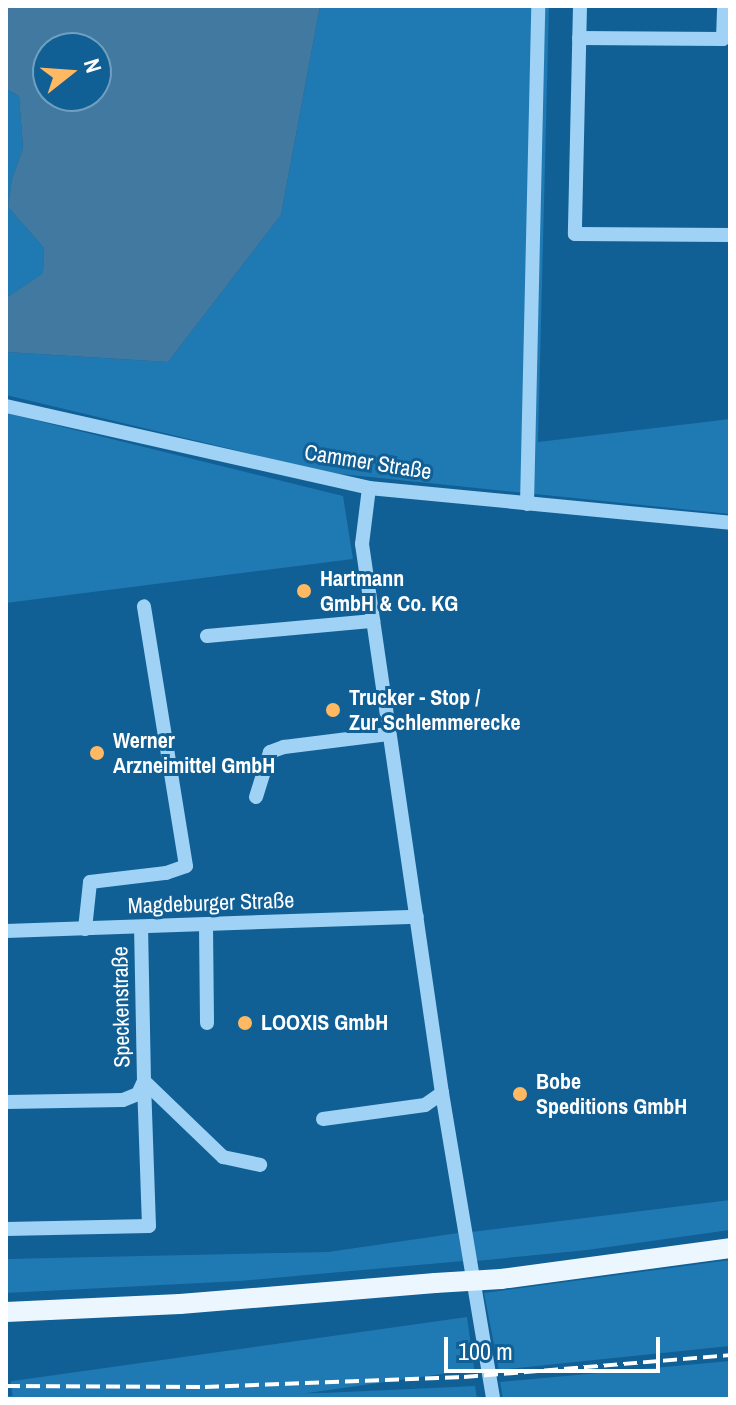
<!DOCTYPE html>
<html>
<head>
<meta charset="utf-8">
<style>
  body { margin:0 }
  #map { position:relative; width:736px; height:1405px; overflow:hidden; background:#105f95; font-family:"Archivo Narrow",sans-serif }
  div>[style] { position:absolute }
  .green>* { inset:0; background:#1f79b3; transform-origin:0 0 }
  .water>* { inset:0; background:#4179a0 }
  .minor>* { height:14px; margin:-7px; padding:0 7px; transform-origin:7px; border-radius:7px; background:#9fd2f4 }
  .major>* { height:20px; margin:-10px; padding:0 10px; transform-origin:10px; border-radius:10px; background:#ecf6ff }
  .rail>* { height:4px; margin-top:-2px; transform-origin:0; background:repeating-linear-gradient(90deg,#fff 0 14px,transparent 0 20px) }
  .major-bridge>* { height:20px; margin:-10px; padding:0 10px; transform-origin:10px; border-radius:10px; background:#ecf6ff }
  .dots>* { width:22px; height:22px; translate:-50% -50%; box-sizing:border-box; border:4px solid #105f95; border-radius:50% }
  span { translate:-50% -50%; white-space:nowrap; text-align:center; line-height:1.15; -webkit-text-stroke:6px #105f95; paint-order:stroke }
  .street-label { font-size:22px; color:#fff }
  .poi-label { font-size:22px; color:#fff; font-weight:700 }
  .left { translate:0 -50%; text-align:left }
  .frame { position:absolute; inset:0; border:8px solid #fff; pointer-events:none }
  .north { position:absolute; left:32px; top:32px; width:80px; height:80px; box-sizing:border-box; background:#105f95; border:2px solid #709fbf; border-radius:50%; rotate:73deg; font-size:22px; font-weight:700; line-height:32px; text-align:center; color:#fff }
  .north::after { content:''; display:block; margin:auto; width:28px; height:36px; background:#ffb962; clip-path:polygon(50% 0,100% 100%,50% 72%,0 100%) }
  .scale { position:absolute; left:444px; top:1337px; width:216px; height:36px; box-sizing:border-box; border:4px solid #fff; border-top:0; padding-left:10px; font-size:24px; line-height:28px; white-space:nowrap; color:#fff; -webkit-text-stroke:6px #105f95; paint-order:stroke }
</style>
</head>
<body>
<div id="map">
  <div class="green">
    <i style="clip-path:polygon(320px 6px,549px 6px,538px 442px,730px 419px,730px 514px,331px 473px,6px 395px,6px 352px,168px 362px,281px 215px)"></i>
    <i style="clip-path:polygon(6px 89px,19px 96px,23px 148px,12px 179px,8px 207px,44px 248px,43px 273px,6px 298px)"></i>
    <i style="clip-path:polygon(6px 413px,343px 496px,353px 559px,6px 603px)"></i>
    <i style="clip-path:polygon(730px 1200px,730px 1230px,587px 1250px,476px 1261px,471px 1232px)"></i>
    <i style="clip-path:polygon(458px 1233px,463px 1261px,240px 1281px,6px 1293px,6px 1259px,328px 1252px)"></i>
    <i style="clip-path:polygon(730px 1260px,730px 1346px,499px 1370px,484px 1293px)"></i>
    <i style="left:467px;top:1317px;width:53px;height:461px;rotate:82deg"></i>
    <i style="clip-path:polygon(730px 1361px,730px 1397px,715px 1399px,503px 1399px,500px 1382px)"></i>
    <i style="clip-path:polygon(475px 1386px,477px 1399px,6px 1399px,6px 1396px,323px 1393px)"></i>
  </div>
  <div class="water">
    <i style="clip-path:polygon(evenodd,6px 6px,320px 6px,281px 215px,168px 362px,6px 352px,6px 298px,43px 273px,44px 248px,8px 207px,12px 179px,23px 148px,19px 96px,6px 89px,6px 6px,48px 48px,96px 48px,96px 96px,48px 96px,48px 48px)"></i>
  </div>
  <div class="minor">
    <i style="left:580px;top:6px;width:228px;rotate:91.3deg"></i>
    <i style="left:575px;top:234px;width:155px;rotate:0.4deg"></i>
    <i style="left:579px;top:38px;width:144px;rotate:0.4deg"></i>
    <i style="left:723px;top:39px;width:33px;rotate:-88deg"></i>
    <i style="left:6px;top:406px;width:372px;rotate:12.7deg"></i>
    <i style="left:369px;top:488px;width:363px;rotate:5.5deg"></i>
    <i style="left:369px;top:488px;width:56px;rotate:97.1deg"></i>
    <i style="left:362px;top:544px;width:555px;rotate:81.71deg"></i>
    <i style="left:442px;top:1093px;width:310px;rotate:80.5deg"></i>
    <i style="left:527px;top:504px;width:498px;rotate:-88.7deg"></i>
    <i style="left:207px;top:636px;width:167px;rotate:-5.2deg"></i>
    <i style="left:256px;top:797px;width:47px;rotate:-72.7deg"></i>
    <i style="left:270px;top:752px;width:15px;rotate:-20deg"></i>
    <i style="left:284px;top:747px;width:105px;rotate:-7.1deg"></i>
    <i style="left:206px;top:926px;width:97px;rotate:89.4deg"></i>
    <i style="left:85px;top:929px;width:47px;rotate:-83.9deg"></i>
    <i style="left:90px;top:882px;width:77px;rotate:-6.8deg"></i>
    <i style="left:166px;top:873px;width:21px;rotate:-19deg"></i>
    <i style="left:186px;top:866px;width:263px;rotate:-99.2deg"></i>
    <i style="left:6px;top:931px;width:411px;rotate:-2deg"></i>
    <i style="left:144px;top:1081px;width:110px;rotate:43.9deg"></i>
    <i style="left:223px;top:1157px;width:38px;rotate:12deg"></i>
    <i style="left:6px;top:1102px;width:117px;rotate:-1deg"></i>
    <i style="left:123px;top:1100px;width:16px;rotate:-22deg"></i>
    <i style="left:138px;top:1094px;width:14px;rotate:-65deg"></i>
    <i style="left:144px;top:1081px;width:153px;rotate:-91.1deg"></i>
    <i style="left:323px;top:1119px;width:103px;rotate:-7.8deg"></i>
    <i style="left:425px;top:1105px;width:21px;rotate:-35deg"></i>
    <i style="left:6px;top:1229px;width:143px;rotate:-1.2deg"></i>
    <i style="left:149px;top:1226px;width:144px;rotate:-92deg"></i>
  </div>
  <div class="major">
    <i style="left:501px;top:1279px;width:231px;rotate:-7.7deg"></i>
    <i style="left:6px;top:1312px;width:174px;rotate:-2.6deg"></i>
    <i style="left:180px;top:1304px;width:256px;rotate:-4.7deg"></i>
  </div>
  <div class="rail">
    <i style="left:6px;top:1386px;width:199px;rotate:0.3deg"></i>
    <i style="left:205px;top:1387px;width:259px;rotate:-2.2deg"></i>
    <i style="left:464px;top:1377px;width:267px;rotate:-4.7deg"></i>
  </div>
  <div class="major-bridge">
    <i style="left:435px;top:1283px;width:66px;rotate:-3.5deg"></i>
  </div>
  <div class="dots">
    <i style="left:304px;top:591px;background:#ffb962"></i>
    <i style="left:333px;top:710px;background:#ffb962"></i>
    <i style="left:97px;top:753px;background:#ffb962"></i>
    <i style="left:245px;top:1023px;background:#ffb962"></i>
    <i style="left:520px;top:1094px;background:#ffb962"></i>
  </div>
  <div class="street-label">
    <span style="left:368px;top:462px;rotate:9deg">Cammer Straße</span>
    <span style="left:211px;top:903px;rotate:-2deg">Magdeburger Straße</span>
    <span style="left:121px;top:1007px;rotate:-91deg">Speckenstraße</span>
  </div>
  <div class="poi-label">
    <span class="left" style="left:320px;top:591px">Hartmann<br>GmbH &amp; Co. KG</span>
    <span class="left" style="left:349px;top:710px">Trucker - Stop /<br>Zur Schlemmerecke</span>
    <span class="left" style="left:113px;top:753px">Werner<br>Arzneimittel GmbH</span>
    <span class="left" style="left:261px;top:1023px">LOOXIS GmbH</span>
    <span class="left" style="left:536px;top:1094px">Bobe<br>Speditions GmbH</span>
  </div>
  <div class="frame"></div>
  <div class="north">N</div>
  <div class="scale">100 m</div>
</div>
</body>
</html>
